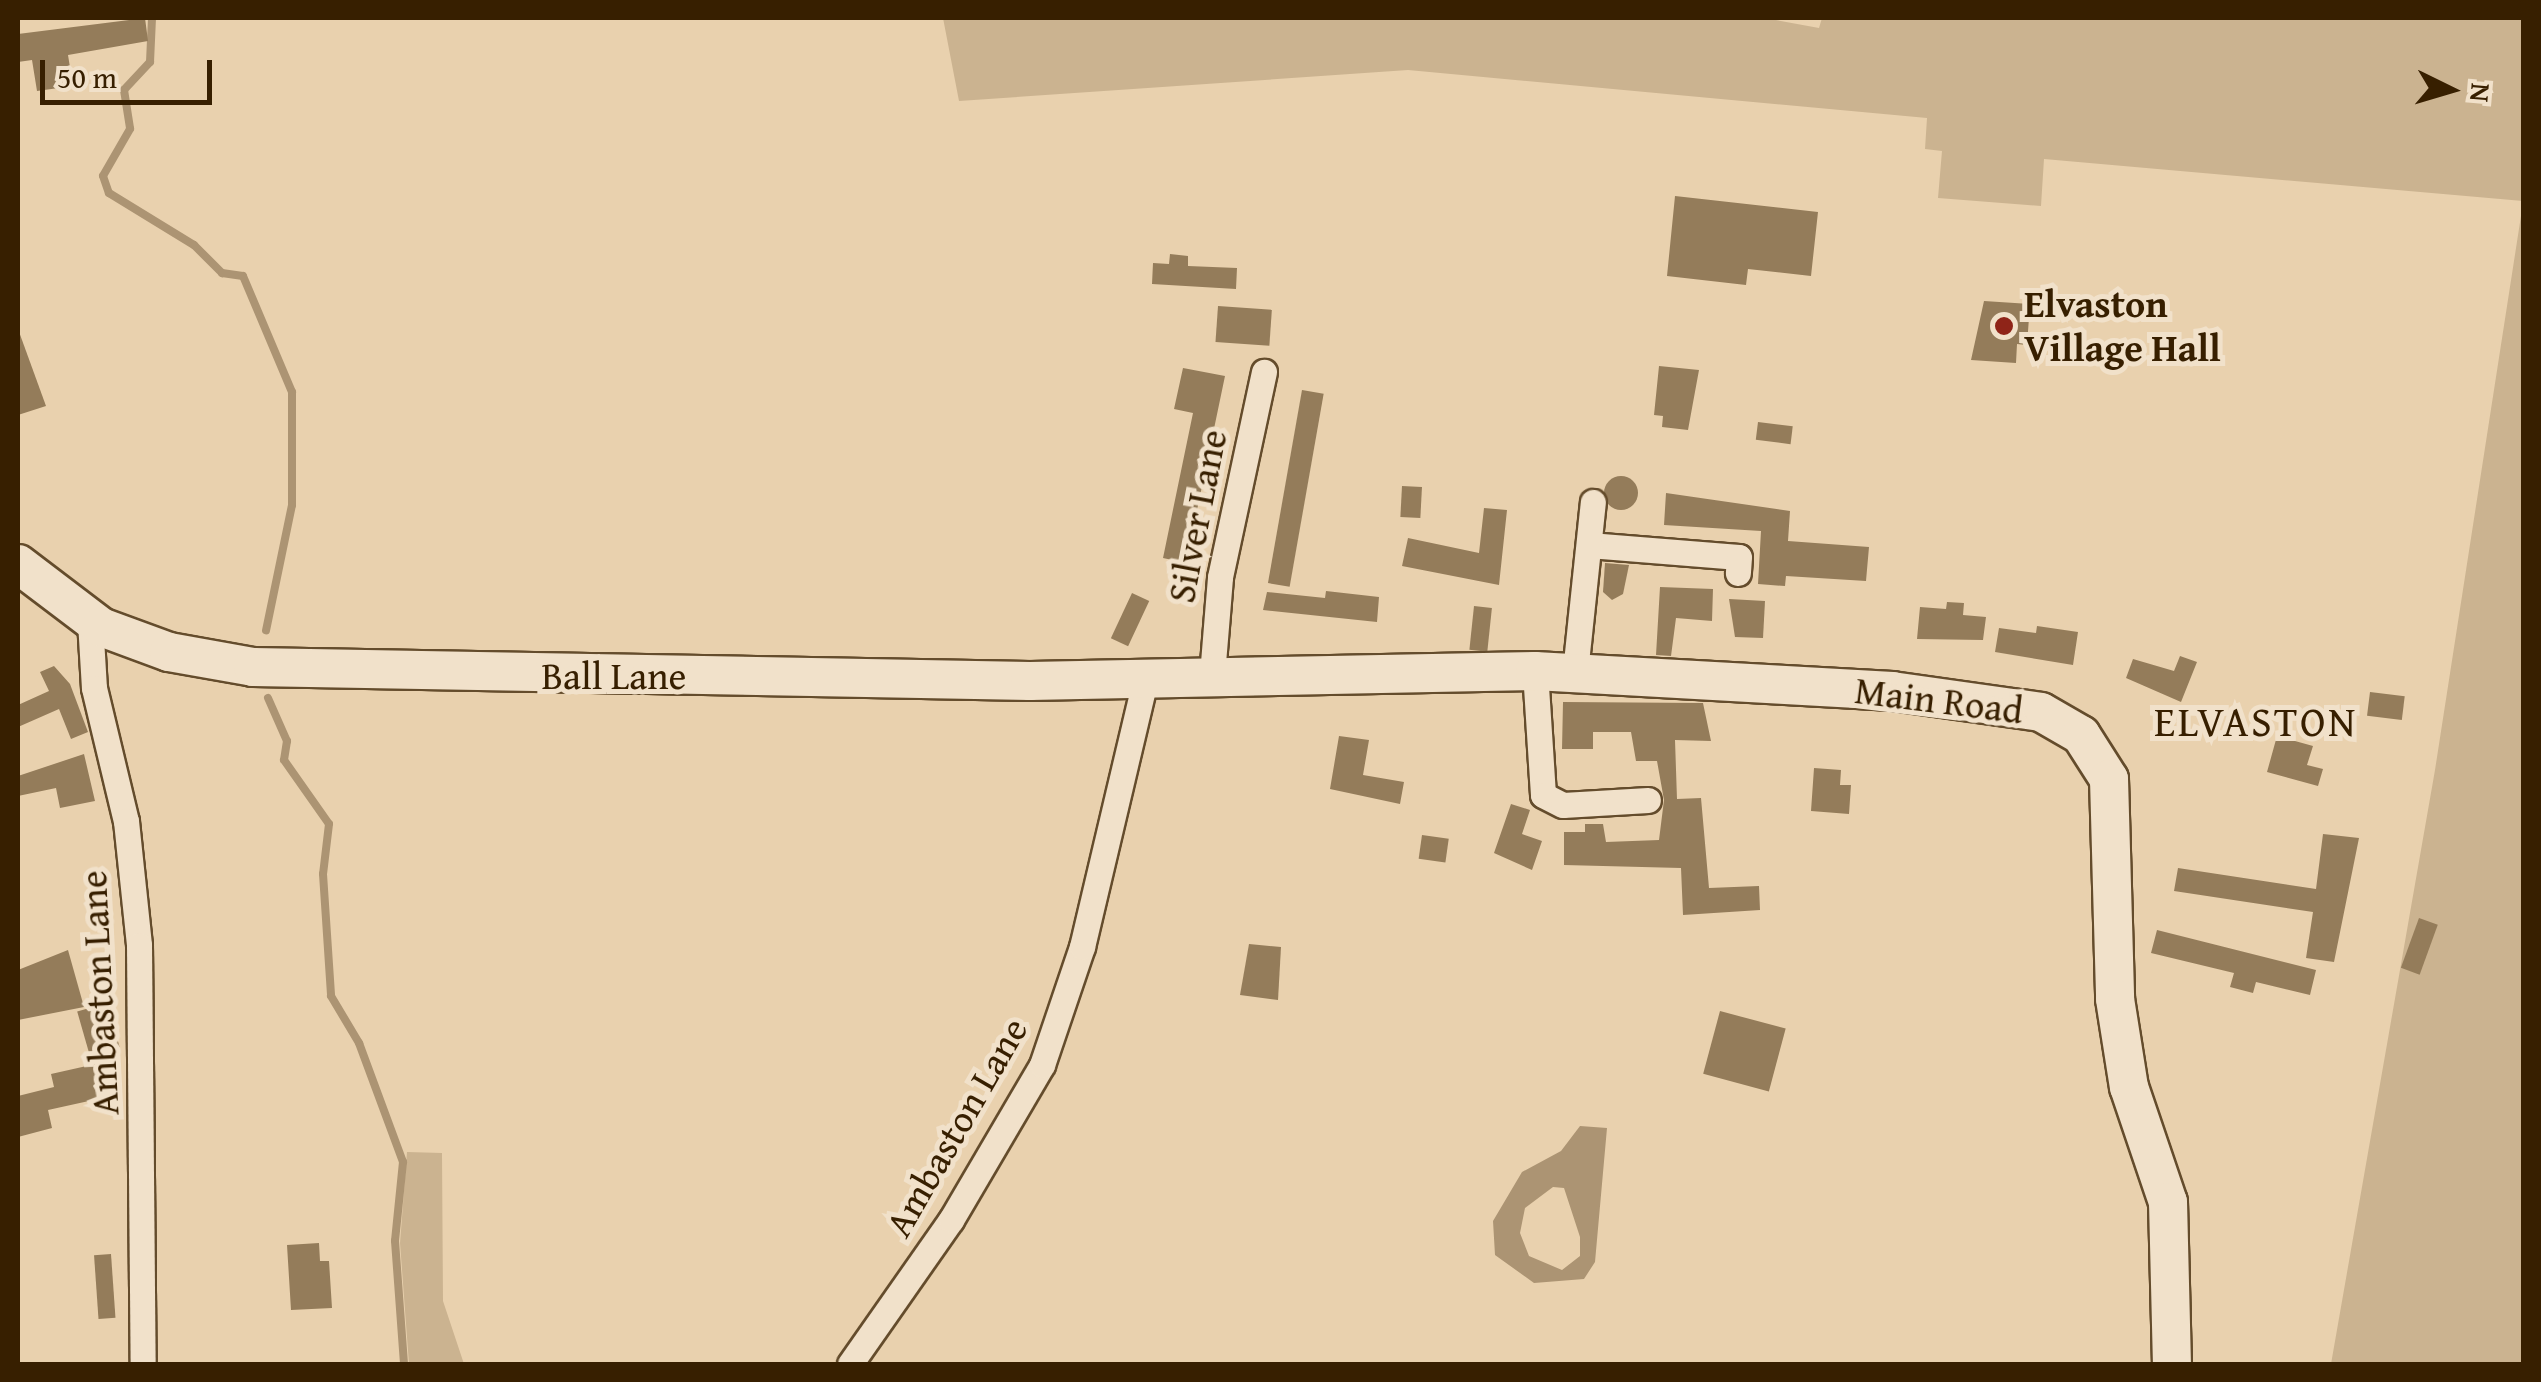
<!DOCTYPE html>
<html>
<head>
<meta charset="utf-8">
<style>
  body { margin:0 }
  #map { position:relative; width:2541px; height:1382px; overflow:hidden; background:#e9d1ae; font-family:"Gentium Book Plus",serif }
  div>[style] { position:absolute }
  .green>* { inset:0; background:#cbb390 }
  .water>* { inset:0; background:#ac9473 }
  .stream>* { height:8px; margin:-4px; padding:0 4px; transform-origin:4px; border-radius:4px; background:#ac9473 }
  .building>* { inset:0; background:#947c5a; transform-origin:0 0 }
  .round { border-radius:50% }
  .roads { filter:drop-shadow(2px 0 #644c2c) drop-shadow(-2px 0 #644c2c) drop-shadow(0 2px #644c2c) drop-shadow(0 -2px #644c2c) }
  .street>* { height:25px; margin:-12.5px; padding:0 12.5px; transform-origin:12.5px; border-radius:12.5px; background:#f1e1ca }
  .secondary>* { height:38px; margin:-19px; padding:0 19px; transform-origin:19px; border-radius:19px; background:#f1e1ca }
  .dots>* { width:28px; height:28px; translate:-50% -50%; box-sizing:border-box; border:5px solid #f1e1ca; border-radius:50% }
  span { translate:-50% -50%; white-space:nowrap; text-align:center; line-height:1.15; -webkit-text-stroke:10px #f1e1ca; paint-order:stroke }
  .poi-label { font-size:38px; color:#371f00; font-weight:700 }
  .left { translate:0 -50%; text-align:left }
  .street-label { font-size:38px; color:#371f00 }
  .quarter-label { font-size:42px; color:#371f00; letter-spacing:2.5px }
  .frame { position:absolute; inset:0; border:20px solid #371f00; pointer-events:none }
  .north { position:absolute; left:2401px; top:40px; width:100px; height:100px; -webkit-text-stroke:8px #f1e1ca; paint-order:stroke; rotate:95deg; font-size:28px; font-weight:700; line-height:40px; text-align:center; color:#371f00 }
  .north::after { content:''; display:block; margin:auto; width:35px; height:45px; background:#371f00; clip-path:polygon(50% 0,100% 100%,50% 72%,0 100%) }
  .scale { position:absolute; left:40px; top:60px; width:172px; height:45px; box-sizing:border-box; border:5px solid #371f00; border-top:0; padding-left:12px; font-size:30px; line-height:35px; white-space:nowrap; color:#371f00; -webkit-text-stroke:8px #f1e1ca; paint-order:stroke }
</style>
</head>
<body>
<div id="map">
  <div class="green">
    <i style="clip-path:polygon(943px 18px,1765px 18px,1819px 28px,1822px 18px,2523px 18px,2523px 201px,2044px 159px,2041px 206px,1938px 198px,1942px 151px,1925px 149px,1927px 118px,1408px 70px,959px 101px)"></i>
    <i style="clip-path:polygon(2523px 203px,2523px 1364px,2331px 1364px,2435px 770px)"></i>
    <i style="clip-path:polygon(407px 1152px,442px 1153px,443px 1301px,464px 1364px,409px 1364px,400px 1243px)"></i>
  </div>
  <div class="water">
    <i style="clip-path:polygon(evenodd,1580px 1126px,1607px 1128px,1595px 1262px,1584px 1279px,1534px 1283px,1495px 1255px,1493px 1221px,1522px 1172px,1561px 1151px,1580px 1126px,1553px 1187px,1564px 1188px,1580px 1237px,1580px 1256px,1562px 1270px,1529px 1256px,1520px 1233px,1525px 1208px,1553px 1187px)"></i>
  </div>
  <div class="stream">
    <i style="left:152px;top:18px;width:44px;rotate:92.6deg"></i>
    <i style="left:150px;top:62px;width:38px;rotate:133deg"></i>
    <i style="left:124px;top:90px;width:39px;rotate:81deg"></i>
    <i style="left:130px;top:129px;width:54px;rotate:119.9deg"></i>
    <i style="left:103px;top:176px;width:18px;rotate:71deg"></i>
    <i style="left:109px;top:193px;width:100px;rotate:31.5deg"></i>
    <i style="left:194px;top:245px;width:40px;rotate:45deg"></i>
    <i style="left:222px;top:273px;width:21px;rotate:8deg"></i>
    <i style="left:243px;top:276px;width:126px;rotate:67.1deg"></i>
    <i style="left:292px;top:392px;width:113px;rotate:90deg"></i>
    <i style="left:292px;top:505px;width:128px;rotate:101.7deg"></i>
    <i style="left:268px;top:698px;width:47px;rotate:66.2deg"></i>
    <i style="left:287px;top:741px;width:19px;rotate:99deg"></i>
    <i style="left:284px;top:760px;width:78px;rotate:54.9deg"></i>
    <i style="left:329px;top:824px;width:50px;rotate:96.8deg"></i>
    <i style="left:323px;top:874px;width:122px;rotate:86.2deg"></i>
    <i style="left:331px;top:996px;width:55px;rotate:59.2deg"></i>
    <i style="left:359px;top:1043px;width:127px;rotate:69.7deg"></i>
    <i style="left:403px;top:1162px;width:79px;rotate:95.8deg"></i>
    <i style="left:395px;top:1241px;width:123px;rotate:85.8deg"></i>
  </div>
  <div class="building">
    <i style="clip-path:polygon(145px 18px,148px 41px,68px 55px,73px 86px,37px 91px,32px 60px,18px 62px,18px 34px)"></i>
    <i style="clip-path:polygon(1675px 196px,1818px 212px,1811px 276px,1748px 269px,1746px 285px,1667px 276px)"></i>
    <i style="clip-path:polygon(1170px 254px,1188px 256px,1188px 266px,1237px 268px,1236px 289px,1152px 284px,1153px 263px,1169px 264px)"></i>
    <i style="clip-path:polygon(1984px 301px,2030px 304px,2027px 345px,2017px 344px,2016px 363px,1971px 360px)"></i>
    <i style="left:1218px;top:306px;width:54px;height:36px;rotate:4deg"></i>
    <i style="clip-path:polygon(18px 329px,46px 406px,18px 415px)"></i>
    <i style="clip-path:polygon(1659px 366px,1699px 370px,1688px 430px,1662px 427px,1663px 416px,1654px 415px)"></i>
    <i style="clip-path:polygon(1183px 368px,1225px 376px,1186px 563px,1163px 558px,1193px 413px,1174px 409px)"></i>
    <i style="left:1302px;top:390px;width:22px;height:196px;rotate:10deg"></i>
    <i style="left:1758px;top:422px;width:35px;height:18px;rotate:7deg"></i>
    <i class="round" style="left:1604px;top:476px;width:34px;height:34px"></i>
    <i style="left:1402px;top:486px;width:20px;height:31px;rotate:3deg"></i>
    <i style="clip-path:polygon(1666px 493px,1790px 511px,1788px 541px,1869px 547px,1866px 581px,1786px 576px,1785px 586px,1758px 584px,1761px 531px,1664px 525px)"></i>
    <i style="clip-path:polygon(1484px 508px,1507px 510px,1499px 585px,1402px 566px,1408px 538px,1479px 553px)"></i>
    <i style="clip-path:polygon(1605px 563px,1629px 565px,1623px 594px,1612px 600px,1603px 592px)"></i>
    <i style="clip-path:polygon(1660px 587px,1713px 589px,1712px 621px,1676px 618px,1671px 656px,1656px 655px)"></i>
    <i style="clip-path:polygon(1326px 591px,1379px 597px,1377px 622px,1263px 610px,1267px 592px,1325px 598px)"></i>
    <i style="left:1132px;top:593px;width:19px;height:50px;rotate:25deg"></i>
    <i style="clip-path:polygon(1729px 599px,1765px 601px,1763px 638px,1735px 637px)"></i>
    <i style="clip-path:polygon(1947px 602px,1964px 603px,1963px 615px,1986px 617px,1983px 640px,1917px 639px,1920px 607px,1946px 609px)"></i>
    <i style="left:1474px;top:606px;width:18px;height:44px;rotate:6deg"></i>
    <i style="clip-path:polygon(2037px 626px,2078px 632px,2073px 665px,1995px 652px,1999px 628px,2036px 633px)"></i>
    <i style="clip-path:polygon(2180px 656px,2197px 662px,2181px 702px,2126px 678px,2133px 659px,2174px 671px)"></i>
    <i style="clip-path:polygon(54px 666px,70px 684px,88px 732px,71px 739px,59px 709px,18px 727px,18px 705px,49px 691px,40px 672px)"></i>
    <i style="left:2370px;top:692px;width:35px;height:24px;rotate:7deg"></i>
    <i style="clip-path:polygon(1563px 702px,1703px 703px,1711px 741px,1675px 740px,1677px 799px,1701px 798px,1709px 888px,1759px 886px,1760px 910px,1683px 915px,1681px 868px,1564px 865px,1564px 832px,1585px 832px,1585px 824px,1603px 824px,1606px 842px,1659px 840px,1664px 800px,1657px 761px,1636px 761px,1631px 732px,1593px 732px,1593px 749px,1562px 749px)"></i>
    <i style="clip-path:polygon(1339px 736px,1369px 740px,1363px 775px,1404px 782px,1400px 804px,1330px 789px)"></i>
    <i style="clip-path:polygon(2277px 736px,2313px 746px,2307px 765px,2323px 769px,2318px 786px,2267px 772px)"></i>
    <i style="clip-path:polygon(84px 754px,95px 801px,60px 808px,56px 788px,18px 796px,18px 776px)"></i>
    <i style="clip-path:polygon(1814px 768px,1841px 770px,1840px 785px,1851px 785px,1849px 814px,1811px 811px)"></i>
    <i style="clip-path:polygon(1511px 804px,1530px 810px,1522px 834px,1542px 841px,1532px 870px,1494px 853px)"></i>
    <i style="clip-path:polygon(2323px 834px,2359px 838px,2334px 962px,2306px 958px,2313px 912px,2174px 891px,2178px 868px,2316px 889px)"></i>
    <i style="left:1422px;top:835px;width:27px;height:24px;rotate:8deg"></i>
    <i style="left:2419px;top:918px;width:20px;height:53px;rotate:20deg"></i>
    <i style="clip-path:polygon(2157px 930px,2316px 970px,2310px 995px,2256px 982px,2253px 993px,2230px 987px,2234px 973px,2151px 953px)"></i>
    <i style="clip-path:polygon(1249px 944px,1281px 947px,1278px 1000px,1240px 995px)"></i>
    <i style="clip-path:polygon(68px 950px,84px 1007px,18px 1020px,18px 970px)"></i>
    <i style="left:107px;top:1003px;width:46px;height:31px;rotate:74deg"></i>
    <i style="left:1720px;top:1011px;width:68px;height:65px;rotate:15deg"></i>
    <i style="clip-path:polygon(100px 1063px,107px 1097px,48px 1110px,52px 1128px,18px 1137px,18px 1096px,54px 1087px,51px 1074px)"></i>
    <i style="clip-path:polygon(319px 1243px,320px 1261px,329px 1261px,332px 1308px,291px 1310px,287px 1245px)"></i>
    <i style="left:111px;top:1254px;width:64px;height:17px;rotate:86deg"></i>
  </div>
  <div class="roads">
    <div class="street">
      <i style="left:1589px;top:545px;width:150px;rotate:4.6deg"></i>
      <i style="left:1739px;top:557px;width:16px;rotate:94deg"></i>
      <i style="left:90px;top:621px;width:67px;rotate:86.6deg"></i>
      <i style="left:94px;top:688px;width:137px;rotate:76.5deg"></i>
      <i style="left:126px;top:821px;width:125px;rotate:84deg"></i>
      <i style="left:139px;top:945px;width:419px;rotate:89.5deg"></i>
      <i style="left:1535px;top:671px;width:124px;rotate:86.3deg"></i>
      <i style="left:1543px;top:795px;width:22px;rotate:27deg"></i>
      <i style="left:1563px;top:805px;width:85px;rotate:-3.4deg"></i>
      <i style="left:1575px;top:672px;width:171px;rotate:-84deg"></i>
      <i style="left:1212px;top:675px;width:98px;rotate:-85.3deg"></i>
      <i style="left:1220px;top:577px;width:210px;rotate:-77.9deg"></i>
      <i style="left:850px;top:1364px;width:176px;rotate:-55deg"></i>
      <i style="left:951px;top:1220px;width:180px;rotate:-59.6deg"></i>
      <i style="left:1042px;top:1065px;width:125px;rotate:-71.3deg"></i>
      <i style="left:1082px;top:947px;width:277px;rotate:-76.7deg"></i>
    </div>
    <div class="secondary">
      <i style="left:18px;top:564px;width:104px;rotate:37.2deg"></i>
      <i style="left:101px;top:627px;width:72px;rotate:20.2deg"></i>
      <i style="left:169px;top:652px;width:85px;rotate:10.1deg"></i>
      <i style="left:253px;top:667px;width:777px;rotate:1.03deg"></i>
      <i style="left:1030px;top:681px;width:505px;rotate:-1.13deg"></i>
      <i style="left:1535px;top:671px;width:358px;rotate:3.2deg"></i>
      <i style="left:1892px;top:691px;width:150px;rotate:8deg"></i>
      <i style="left:2041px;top:712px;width:46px;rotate:29.9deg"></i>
      <i style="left:2081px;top:735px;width:52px;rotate:57.5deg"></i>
      <i style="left:2109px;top:779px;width:220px;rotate:88.4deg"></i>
      <i style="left:2115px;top:999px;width:89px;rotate:81deg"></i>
      <i style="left:2129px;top:1087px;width:121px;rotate:71.3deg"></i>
      <i style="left:2168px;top:1202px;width:162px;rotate:88.6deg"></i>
    </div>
  </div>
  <div class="dots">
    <i style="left:2004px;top:326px;background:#8f2418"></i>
  </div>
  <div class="poi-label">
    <span class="left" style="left:2024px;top:326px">Elvaston<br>Village Hall</span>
  </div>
  <div class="street-label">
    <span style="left:1197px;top:516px;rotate:-79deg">Silver Lane</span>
    <span style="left:614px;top:676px">Ball Lane</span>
    <span style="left:1939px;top:700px;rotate:7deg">Main Road</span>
    <span style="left:99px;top:993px;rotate:-93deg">Ambaston Lane</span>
    <span style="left:956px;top:1127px;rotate:-60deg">Ambaston Lane</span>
  </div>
  <div class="quarter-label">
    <span style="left:2256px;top:721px">ELVASTON</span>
  </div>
  <div class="frame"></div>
  <div class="north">N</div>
  <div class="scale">50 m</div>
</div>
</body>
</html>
